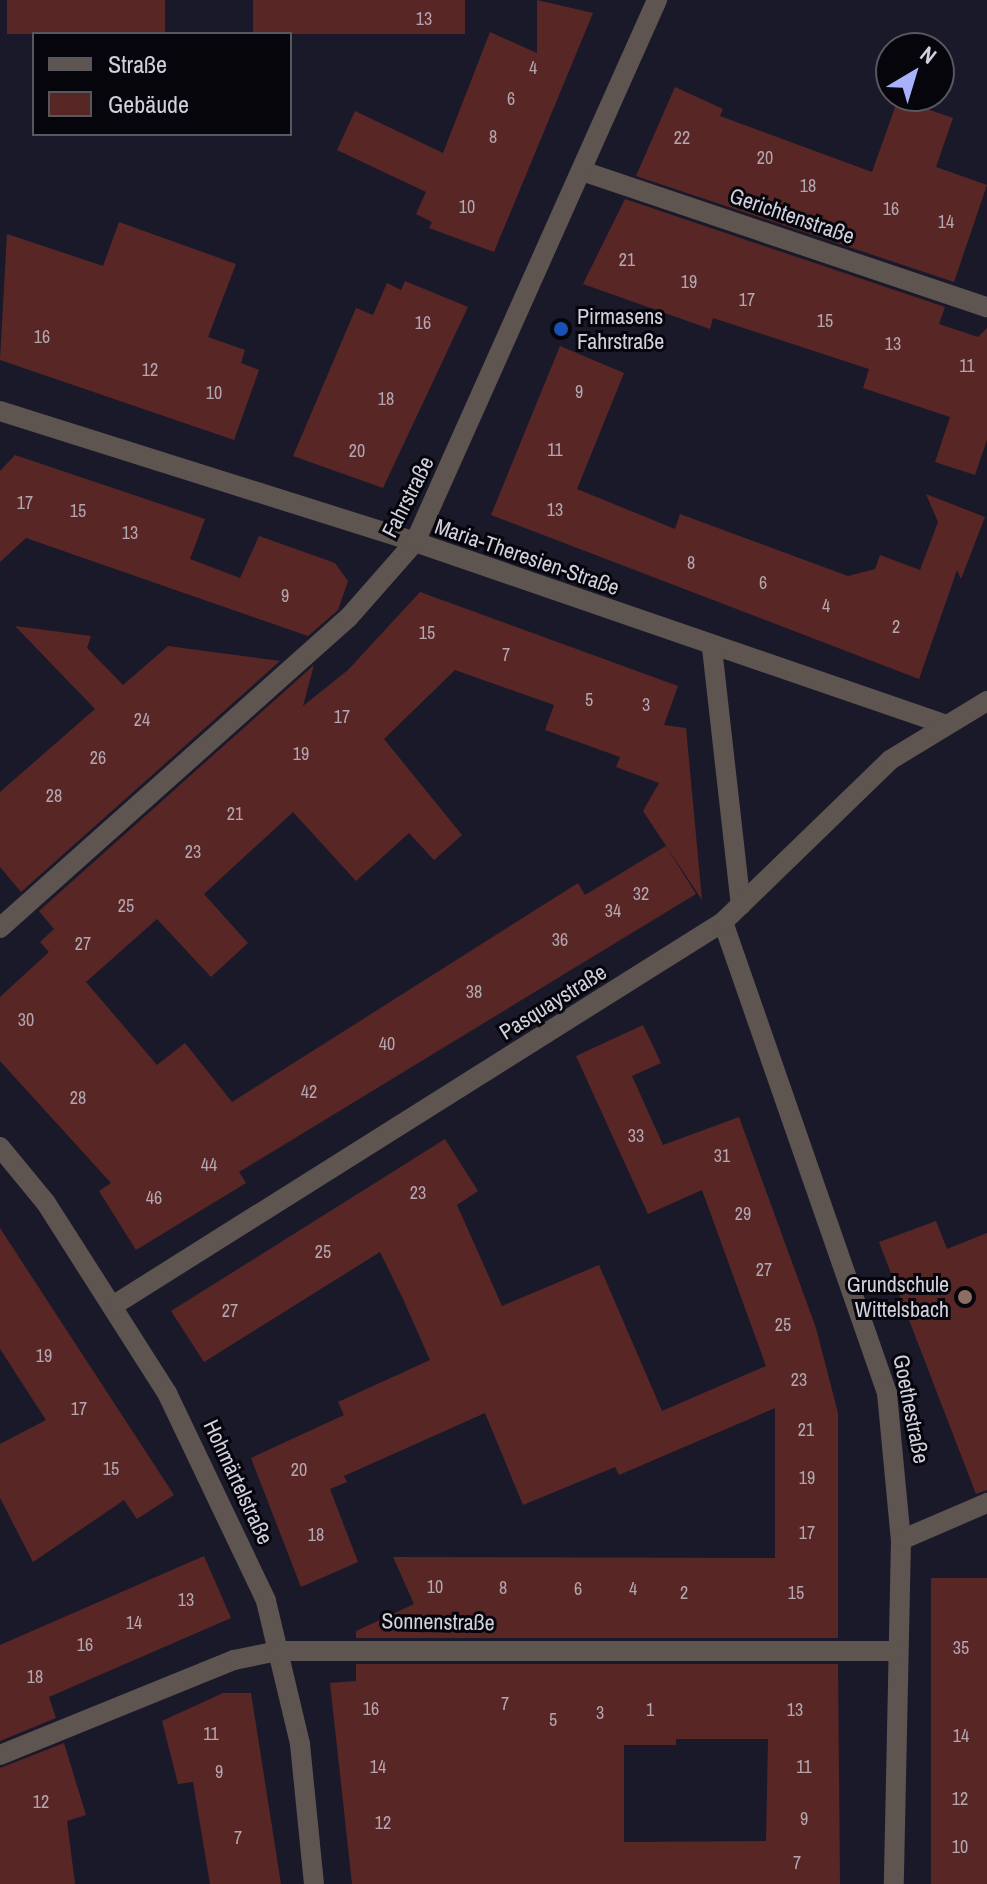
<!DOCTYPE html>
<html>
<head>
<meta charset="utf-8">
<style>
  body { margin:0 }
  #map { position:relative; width:987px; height:1884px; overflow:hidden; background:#1a192a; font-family:"Archivo Narrow",sans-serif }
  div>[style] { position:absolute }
  .building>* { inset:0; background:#592626; transform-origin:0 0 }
  .street>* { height:20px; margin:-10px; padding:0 10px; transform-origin:10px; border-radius:10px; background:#5e5450 }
  .dots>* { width:22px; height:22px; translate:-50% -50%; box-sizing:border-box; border:4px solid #06050c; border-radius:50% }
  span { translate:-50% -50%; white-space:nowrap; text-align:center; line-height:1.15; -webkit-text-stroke:6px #06050c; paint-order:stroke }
  .number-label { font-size:18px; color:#b3a6b0 }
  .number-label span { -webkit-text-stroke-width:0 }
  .street-label { font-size:22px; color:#d1d1de }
  .poi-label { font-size:22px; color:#d1d1de }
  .left { translate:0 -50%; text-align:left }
  .right { translate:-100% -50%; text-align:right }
  .legend { position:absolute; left:32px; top:32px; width:260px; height:104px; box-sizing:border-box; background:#06050c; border:2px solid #575760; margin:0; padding:10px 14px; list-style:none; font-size:24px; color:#d1d1de }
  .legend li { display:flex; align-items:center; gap:16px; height:40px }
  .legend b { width:40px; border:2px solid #575760 }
  .north { position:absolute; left:875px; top:32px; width:80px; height:80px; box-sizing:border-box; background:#06050c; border:2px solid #575760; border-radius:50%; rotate:38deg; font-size:22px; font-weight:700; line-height:32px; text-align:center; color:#d1d1de }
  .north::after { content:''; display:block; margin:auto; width:28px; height:36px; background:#a7b1fc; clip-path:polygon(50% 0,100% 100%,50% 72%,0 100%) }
</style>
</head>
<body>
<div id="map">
  <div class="building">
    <i style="left:7px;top:0;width:158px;height:34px"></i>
    <i style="left:253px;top:0;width:212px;height:34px"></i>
    <i style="clip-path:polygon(537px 0,593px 13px,494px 252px,429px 228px,432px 222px,416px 214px,426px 192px,337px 150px,355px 111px,443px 153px,490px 32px,537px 53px)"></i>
    <i style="clip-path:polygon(675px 87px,723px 109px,720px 116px,872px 172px,898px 99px,953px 118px,936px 167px,987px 185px,954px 282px,636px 176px)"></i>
    <i style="clip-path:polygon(625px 199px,945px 307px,939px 324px,978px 337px,987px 328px,987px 440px,975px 475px,935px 462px,950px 417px,863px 388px,869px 369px,713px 318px,710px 329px,583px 284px)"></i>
    <i style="clip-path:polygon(119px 222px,236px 264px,208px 337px,245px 350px,241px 363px,259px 370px,234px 440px,0 360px,7px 234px,103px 266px)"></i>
    <i style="clip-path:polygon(405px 281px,468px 307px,383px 488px,293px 456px,356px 308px,373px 315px,387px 283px,401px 290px)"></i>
    <i style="clip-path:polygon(560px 346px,624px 373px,577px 489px,675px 529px,680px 514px,848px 576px,875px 569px,880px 555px,920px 570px,938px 522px,926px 494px,985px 517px,961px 579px,957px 570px,919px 679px,491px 515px)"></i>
    <i style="clip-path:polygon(15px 455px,205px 519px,190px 559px,240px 578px,259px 536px,335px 563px,348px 581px,338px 610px,308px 636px,26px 538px,0 562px,0 471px)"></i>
    <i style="clip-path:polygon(420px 592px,678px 686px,664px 725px,686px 728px,702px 900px,643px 811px,659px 783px,616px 767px,620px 757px,545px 730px,554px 705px,455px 670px,384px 739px,462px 835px,434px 860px,409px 833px,356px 881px,293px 812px,204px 894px,248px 943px,211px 977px,157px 919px,86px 982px,157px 1065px,185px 1043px,232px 1102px,578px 883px,585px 895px,666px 846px,696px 894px,239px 1172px,246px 1183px,136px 1250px,99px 1191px,111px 1183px,0 1061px,0 997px,49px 952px,40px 942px,54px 929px,39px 911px,314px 665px,303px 706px,348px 670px)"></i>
    <i style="clip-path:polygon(15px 626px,91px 636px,87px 648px,123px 685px,168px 646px,280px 661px,21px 892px,0 867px,0 792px,95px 709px)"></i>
    <i style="clip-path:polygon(643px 1025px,661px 1063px,632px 1076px,663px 1145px,739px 1117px,816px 1328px,838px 1413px,838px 1638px,356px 1638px,356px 1631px,414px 1604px,393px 1557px,775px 1558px,775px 1408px,619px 1475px,615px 1467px,523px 1505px,485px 1413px,344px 1476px,347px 1482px,330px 1489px,358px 1562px,301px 1587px,251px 1458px,344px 1415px,338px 1402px,430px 1360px,403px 1299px,380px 1252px,204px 1362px,171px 1311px,445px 1139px,478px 1191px,457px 1205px,502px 1306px,599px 1265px,662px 1411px,766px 1366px,702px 1190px,648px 1214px,576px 1056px)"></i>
    <i style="clip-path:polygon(936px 1221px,947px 1249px,987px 1233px,987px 1490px,976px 1494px,879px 1242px)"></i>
    <i style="clip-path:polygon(0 1228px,174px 1495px,137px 1519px,124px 1500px,33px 1562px,0 1498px,0 1444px,46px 1420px,0 1349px)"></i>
    <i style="clip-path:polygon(204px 1556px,231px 1618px,49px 1697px,56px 1718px,0 1741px,0 1645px)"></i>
    <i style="left:987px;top:1578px;width:306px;height:56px;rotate:90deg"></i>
    <i style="clip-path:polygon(evenodd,356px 1664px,838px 1664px,840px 1884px,352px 1884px,330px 1683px,356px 1681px,356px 1664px,676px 1739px,768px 1739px,766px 1841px,624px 1842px,624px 1745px,676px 1745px,676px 1739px)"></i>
    <i style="clip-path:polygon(223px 1693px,251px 1693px,281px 1884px,210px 1884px,193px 1782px,178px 1784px,162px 1721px)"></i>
    <i style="clip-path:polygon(64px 1743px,86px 1815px,67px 1821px,75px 1884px,0 1884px,0 1768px)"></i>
  </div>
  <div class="street">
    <i style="left:582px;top:171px;width:427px;rotate:18.6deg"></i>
    <i style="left:0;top:411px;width:435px;rotate:17.5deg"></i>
    <i style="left:415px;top:542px;width:559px;rotate:18.99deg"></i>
    <i style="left:712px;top:648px;width:259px;rotate:83.6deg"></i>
    <i style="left:723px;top:922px;width:499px;rotate:70.8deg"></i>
    <i style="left:887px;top:1393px;width:148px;rotate:84.6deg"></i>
    <i style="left:901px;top:1540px;width:344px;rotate:91.2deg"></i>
    <i style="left:0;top:928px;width:467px;rotate:-41.7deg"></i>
    <i style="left:349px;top:617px;width:100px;rotate:-48.7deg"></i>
    <i style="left:415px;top:542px;width:594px;rotate:-65.94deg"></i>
    <i style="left:0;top:1147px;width:72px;rotate:50.6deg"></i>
    <i style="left:46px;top:1203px;width:225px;rotate:57.5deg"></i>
    <i style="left:167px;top:1393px;width:230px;rotate:64.5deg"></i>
    <i style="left:266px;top:1601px;width:147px;rotate:76.6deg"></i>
    <i style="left:300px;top:1744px;width:141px;rotate:84.3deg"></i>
    <i style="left:114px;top:1305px;width:719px;rotate:-32.17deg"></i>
    <i style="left:723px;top:922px;width:233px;rotate:-44.1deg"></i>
    <i style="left:890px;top:760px;width:114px;rotate:-31.3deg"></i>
    <i style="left:901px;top:1540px;width:94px;rotate:-23.3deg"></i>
    <i style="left:0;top:1755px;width:253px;rotate:-22.1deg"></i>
    <i style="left:234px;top:1660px;width:45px;rotate:-11.6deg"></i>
    <i style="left:278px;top:1651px;width:618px"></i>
  </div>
  <div class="dots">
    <i style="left:561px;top:329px;background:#1a4fb4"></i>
    <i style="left:965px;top:1297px;background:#8d6e63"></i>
  </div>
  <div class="number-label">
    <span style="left:424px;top:19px">13</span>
    <span style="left:533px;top:68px">4</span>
    <span style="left:511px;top:99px">6</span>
    <span style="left:493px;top:137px">8</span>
    <span style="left:682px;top:138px">22</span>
    <span style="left:765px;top:158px">20</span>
    <span style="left:808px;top:186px">18</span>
    <span style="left:467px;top:207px">10</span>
    <span style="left:891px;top:209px">16</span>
    <span style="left:946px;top:222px">14</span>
    <span style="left:627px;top:260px">21</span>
    <span style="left:689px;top:282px">19</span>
    <span style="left:747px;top:300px">17</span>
    <span style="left:825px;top:321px">15</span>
    <span style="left:423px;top:323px">16</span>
    <span style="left:42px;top:337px">16</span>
    <span style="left:893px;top:344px">13</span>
    <span style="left:967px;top:366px">11</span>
    <span style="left:150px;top:370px">12</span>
    <span style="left:579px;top:392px">9</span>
    <span style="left:214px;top:393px">10</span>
    <span style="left:386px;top:399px">18</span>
    <span style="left:555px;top:450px">11</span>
    <span style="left:357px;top:451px">20</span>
    <span style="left:25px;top:503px">17</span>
    <span style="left:555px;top:510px">13</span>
    <span style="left:78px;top:511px">15</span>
    <span style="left:130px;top:533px">13</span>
    <span style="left:691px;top:563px">8</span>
    <span style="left:763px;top:583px">6</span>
    <span style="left:285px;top:596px">9</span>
    <span style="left:826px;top:606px">4</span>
    <span style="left:896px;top:627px">2</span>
    <span style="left:427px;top:633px">15</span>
    <span style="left:506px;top:655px">7</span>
    <span style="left:589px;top:700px">5</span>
    <span style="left:646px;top:705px">3</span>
    <span style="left:342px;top:717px">17</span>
    <span style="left:142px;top:720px">24</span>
    <span style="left:301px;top:754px">19</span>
    <span style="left:98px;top:758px">26</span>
    <span style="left:54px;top:796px">28</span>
    <span style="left:235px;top:814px">21</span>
    <span style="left:193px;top:852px">23</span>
    <span style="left:641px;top:894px">32</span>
    <span style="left:126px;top:906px">25</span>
    <span style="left:613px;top:911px">34</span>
    <span style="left:560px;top:940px">36</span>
    <span style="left:83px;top:944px">27</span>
    <span style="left:474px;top:992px">38</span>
    <span style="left:26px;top:1020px">30</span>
    <span style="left:387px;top:1044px">40</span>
    <span style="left:309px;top:1092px">42</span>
    <span style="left:78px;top:1098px">28</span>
    <span style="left:636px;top:1136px">33</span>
    <span style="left:722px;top:1156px">31</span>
    <span style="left:209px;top:1165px">44</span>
    <span style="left:418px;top:1193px">23</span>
    <span style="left:154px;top:1198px">46</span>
    <span style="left:743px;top:1214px">29</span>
    <span style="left:323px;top:1252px">25</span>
    <span style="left:764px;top:1270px">27</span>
    <span style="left:230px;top:1311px">27</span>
    <span style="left:783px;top:1325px">25</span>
    <span style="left:44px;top:1356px">19</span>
    <span style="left:799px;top:1380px">23</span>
    <span style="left:79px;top:1409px">17</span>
    <span style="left:806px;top:1430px">21</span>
    <span style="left:111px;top:1469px">15</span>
    <span style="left:299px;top:1470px">20</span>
    <span style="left:807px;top:1478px">19</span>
    <span style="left:807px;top:1533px">17</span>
    <span style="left:316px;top:1535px">18</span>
    <span style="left:435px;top:1587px">10</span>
    <span style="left:503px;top:1588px">8</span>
    <span style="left:578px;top:1589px">6</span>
    <span style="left:633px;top:1589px">4</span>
    <span style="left:684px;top:1593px">2</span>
    <span style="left:796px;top:1593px">15</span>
    <span style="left:186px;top:1600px">13</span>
    <span style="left:134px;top:1623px">14</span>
    <span style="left:85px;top:1645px">16</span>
    <span style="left:961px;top:1648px">35</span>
    <span style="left:35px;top:1677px">18</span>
    <span style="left:505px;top:1704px">7</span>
    <span style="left:371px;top:1709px">16</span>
    <span style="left:650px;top:1710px">1</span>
    <span style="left:795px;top:1710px">13</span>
    <span style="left:600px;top:1713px">3</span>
    <span style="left:553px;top:1720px">5</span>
    <span style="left:211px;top:1734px">11</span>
    <span style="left:961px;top:1736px">14</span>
    <span style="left:378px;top:1767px">14</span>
    <span style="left:804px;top:1767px">11</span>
    <span style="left:219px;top:1772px">9</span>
    <span style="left:960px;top:1799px">12</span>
    <span style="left:41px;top:1802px">12</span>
    <span style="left:804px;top:1819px">9</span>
    <span style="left:383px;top:1823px">12</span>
    <span style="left:238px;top:1838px">7</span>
    <span style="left:960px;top:1847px">10</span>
    <span style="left:797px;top:1863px">7</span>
  </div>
  <div class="street-label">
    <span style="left:792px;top:216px;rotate:19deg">Gerichtenstraße</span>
    <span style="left:408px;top:497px;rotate:-63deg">Fahrstraße</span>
    <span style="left:527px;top:557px;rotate:19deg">Maria-Theresien-Straße</span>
    <span style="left:553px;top:1002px;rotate:-32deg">Pasquaystraße</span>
    <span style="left:911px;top:1409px;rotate:79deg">Goethestraße</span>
    <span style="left:238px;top:1482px;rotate:65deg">Hohmärtelstraße</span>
    <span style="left:438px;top:1622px;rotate:1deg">Sonnenstraße</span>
  </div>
  <div class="poi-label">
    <span class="left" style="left:577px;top:329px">Pirmasens<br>Fahrstraße</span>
    <span class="right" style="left:949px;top:1297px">Grundschule<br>Wittelsbach</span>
  </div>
  <ul class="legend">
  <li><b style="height:10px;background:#5e5450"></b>Straße</li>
  <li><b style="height:22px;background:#592626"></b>Gebäude</li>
  </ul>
  <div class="north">N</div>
</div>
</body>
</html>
